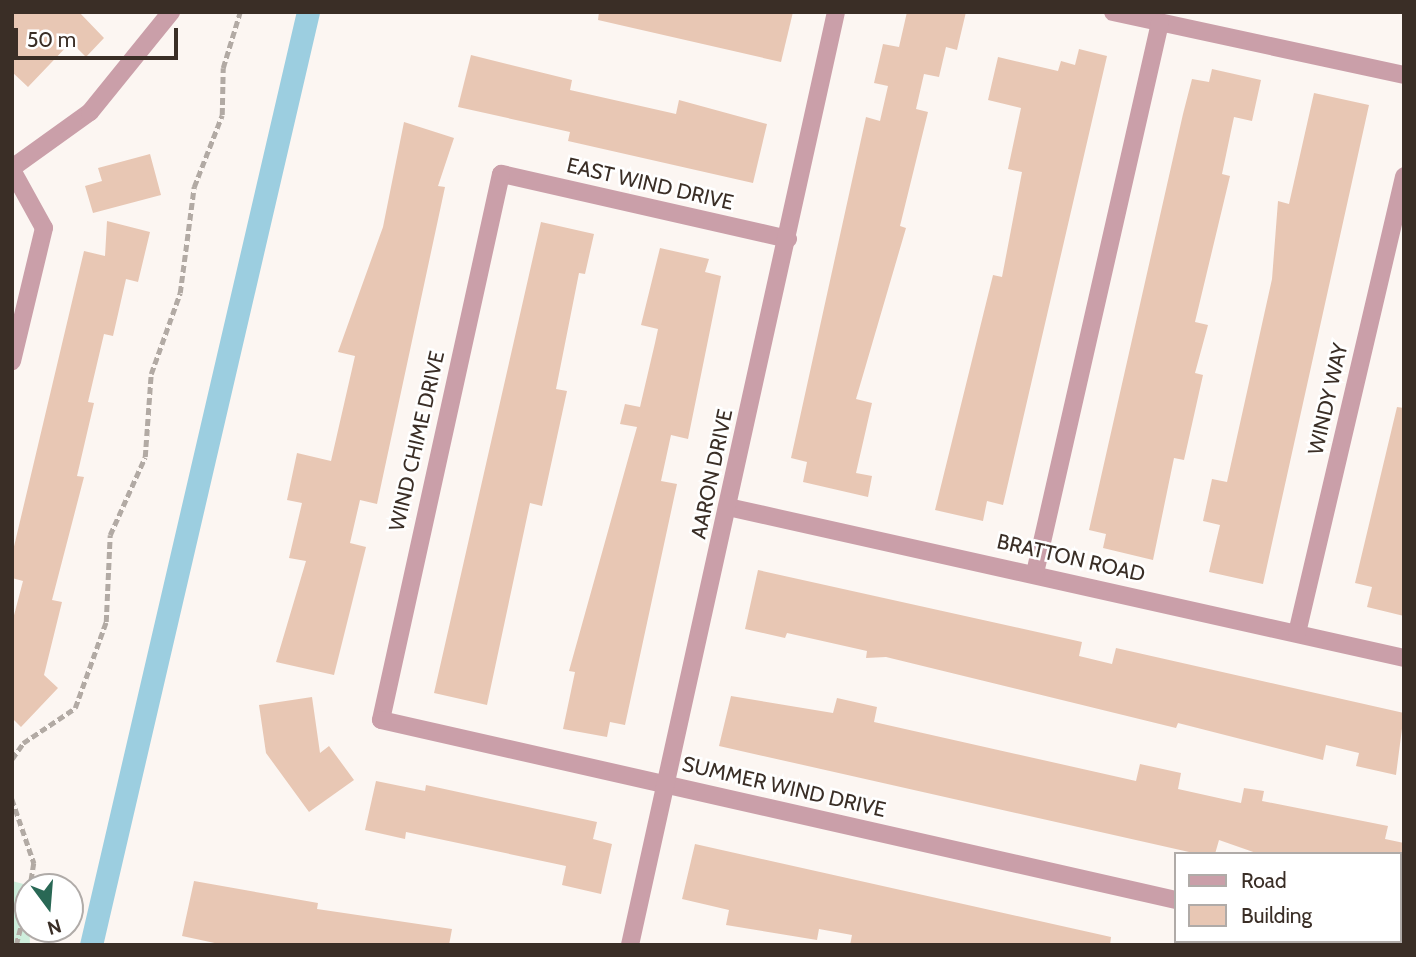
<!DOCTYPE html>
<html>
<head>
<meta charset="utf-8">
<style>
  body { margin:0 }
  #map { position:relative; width:1416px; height:957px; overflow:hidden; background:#fcf6f2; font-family:Cabin,sans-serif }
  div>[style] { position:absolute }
  .green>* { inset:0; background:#ceeedc }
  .canal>* { height:23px; margin:-11.5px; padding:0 11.5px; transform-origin:11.5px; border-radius:11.5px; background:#9ccee0 }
  .building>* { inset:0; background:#e8c7b4 }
  .path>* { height:4.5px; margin-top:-2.25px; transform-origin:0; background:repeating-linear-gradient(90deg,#b2aaa4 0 7px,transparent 0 10.5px) }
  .minor>* { height:18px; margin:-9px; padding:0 9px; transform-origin:9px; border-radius:9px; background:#ca9fa9 }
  span { translate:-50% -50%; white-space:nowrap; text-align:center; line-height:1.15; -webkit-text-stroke:5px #fff; paint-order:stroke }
  .street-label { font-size:21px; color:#3a2e26 }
  .frame { position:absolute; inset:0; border:14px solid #3a2e26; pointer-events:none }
  .legend { position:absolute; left:1174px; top:852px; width:228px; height:91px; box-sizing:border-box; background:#fff; border:2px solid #b0aba8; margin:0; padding:9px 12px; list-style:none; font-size:21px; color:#3a2e26 }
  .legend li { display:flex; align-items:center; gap:14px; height:35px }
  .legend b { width:35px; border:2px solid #b0aba8 }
  .north { position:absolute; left:14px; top:873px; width:70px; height:70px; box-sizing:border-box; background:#fff; border:2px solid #b0aba8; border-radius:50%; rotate:164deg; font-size:19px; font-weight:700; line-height:28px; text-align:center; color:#3a2e26 }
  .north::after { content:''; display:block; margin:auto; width:24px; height:32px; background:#296855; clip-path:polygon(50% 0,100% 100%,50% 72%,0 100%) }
  .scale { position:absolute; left:14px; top:28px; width:164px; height:32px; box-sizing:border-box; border:4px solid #3a2e26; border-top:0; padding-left:9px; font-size:21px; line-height:24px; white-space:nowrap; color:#3a2e26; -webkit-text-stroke:5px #fff; paint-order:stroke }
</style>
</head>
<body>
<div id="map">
  <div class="green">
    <i style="clip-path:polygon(12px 881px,35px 887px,28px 887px,30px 945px,12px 945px)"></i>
  </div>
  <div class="canal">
    <i style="left:91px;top:945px;width:958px;rotate:-76.91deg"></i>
  </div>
  <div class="building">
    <i style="clip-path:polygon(12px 12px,79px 12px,104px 38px,86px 57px,71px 42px,28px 87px,12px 72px)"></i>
    <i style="clip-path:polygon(599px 12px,793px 12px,781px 62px,598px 20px)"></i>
    <i style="clip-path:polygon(907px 12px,966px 12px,957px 50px,946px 47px,939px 77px,924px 74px,916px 109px,928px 112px,900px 226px,906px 228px,856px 399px,872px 403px,856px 473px,872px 476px,868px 497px,803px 482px,807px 462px,791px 458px,866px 117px,880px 121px,888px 86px,874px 83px,883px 44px,899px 47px)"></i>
    <i style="clip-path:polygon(1079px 49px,1107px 56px,1003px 505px,987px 501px,983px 521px,935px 510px,993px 275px,1002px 277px,1022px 172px,1008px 169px,1021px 108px,988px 100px,998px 57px,1058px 71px,1061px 61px,1075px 65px)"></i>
    <i style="clip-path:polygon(471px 55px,572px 80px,570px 90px,676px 114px,679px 100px,767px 124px,753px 183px,568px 141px,570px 132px,458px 107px)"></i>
    <i style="clip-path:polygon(1212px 69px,1261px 80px,1252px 121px,1234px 117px,1222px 174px,1230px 176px,1195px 322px,1208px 325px,1195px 373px,1203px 375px,1184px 460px,1174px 458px,1153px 560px,1103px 548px,1106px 534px,1089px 530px,1183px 114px,1192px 79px,1209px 82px)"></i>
    <i style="clip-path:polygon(1314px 93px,1369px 105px,1263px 584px,1209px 572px,1220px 525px,1203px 521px,1212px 479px,1227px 482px,1272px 279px,1278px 201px,1289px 204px)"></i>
    <i style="clip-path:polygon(404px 122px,454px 138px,438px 186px,445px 187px,377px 504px,360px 500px,350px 543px,366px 547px,334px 675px,276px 662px,306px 561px,289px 558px,302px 503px,287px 500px,297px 453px,331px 461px,355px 356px,338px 352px,383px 227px)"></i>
    <i style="clip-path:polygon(150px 154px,161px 195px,93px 213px,85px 186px,102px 181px,98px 168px)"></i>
    <i style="clip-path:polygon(107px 221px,150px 232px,138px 282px,126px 279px,113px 336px,104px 334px,88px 402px,94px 403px,77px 476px,84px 477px,52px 600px,62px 602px,44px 675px,58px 688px,21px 727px,12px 718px,12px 623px,23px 581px,12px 578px,12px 555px,84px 251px,105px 256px)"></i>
    <i style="clip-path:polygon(541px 222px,594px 234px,585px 274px,579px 273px,556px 389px,567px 391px,542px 506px,530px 503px,487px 705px,434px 693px)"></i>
    <i style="clip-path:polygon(660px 248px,709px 259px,705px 272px,721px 276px,688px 439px,671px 435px,661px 481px,677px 484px,625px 725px,610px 722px,607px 737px,563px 729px,575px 672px,569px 671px,637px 427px,620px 424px,625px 404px,640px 407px,655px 343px,658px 329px,641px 325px)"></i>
    <i style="clip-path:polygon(1397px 407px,1404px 408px,1404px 616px,1367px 607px,1372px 587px,1355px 583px)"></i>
    <i style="clip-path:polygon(758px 570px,1082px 642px,1079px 656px,1112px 664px,1116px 648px,1404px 713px,1396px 775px,1356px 766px,1359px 753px,1326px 745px,1323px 760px,1178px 723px,1176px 728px,886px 657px,866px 658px,867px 651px,787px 633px,785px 638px,745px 629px)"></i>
    <i style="clip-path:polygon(731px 696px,833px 713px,837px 698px,877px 707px,874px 722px,1136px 781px,1140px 764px,1181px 773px,1178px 789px,1241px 803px,1244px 788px,1264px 791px,1262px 801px,1388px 826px,1385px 839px,1404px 843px,1404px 854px,1259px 854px,1219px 840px,1215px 854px,1198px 854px,719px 746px)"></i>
    <i style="clip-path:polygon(312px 697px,320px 753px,329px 746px,354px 780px,309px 812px,266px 753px,259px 705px)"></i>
    <i style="clip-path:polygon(376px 781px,425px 791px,426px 785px,597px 822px,593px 839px,612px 844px,601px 894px,562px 885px,566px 866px,406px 832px,405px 839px,365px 830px)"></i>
    <i style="clip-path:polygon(695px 844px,1111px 937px,1110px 945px,850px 945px,852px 935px,819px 929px,817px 940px,726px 925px,729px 910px,682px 899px)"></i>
    <i style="clip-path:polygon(194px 881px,318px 903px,317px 909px,452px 929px,449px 945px,224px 945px,182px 936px)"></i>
  </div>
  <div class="path">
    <i style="left:12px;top:759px;width:19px;rotate:-55deg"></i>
    <i style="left:23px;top:743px;width:63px;rotate:-33.9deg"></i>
    <i style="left:75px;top:708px;width:91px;rotate:-70.2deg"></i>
    <i style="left:106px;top:622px;width:87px;rotate:-87.4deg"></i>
    <i style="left:110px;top:535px;width:85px;rotate:-65.8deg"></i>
    <i style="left:145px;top:457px;width:83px;rotate:-85.9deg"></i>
    <i style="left:151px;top:374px;width:86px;rotate:-70.3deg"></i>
    <i style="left:180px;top:293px;width:107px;rotate:-82.5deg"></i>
    <i style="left:194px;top:187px;width:77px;rotate:-68.7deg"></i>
    <i style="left:222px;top:115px;width:47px;rotate:-88.8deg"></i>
    <i style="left:223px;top:68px;width:59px;rotate:-73.1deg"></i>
    <i style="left:12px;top:799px;width:68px;rotate:71deg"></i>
    <i style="left:34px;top:863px;width:24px;rotate:99deg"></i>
    <i style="left:16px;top:945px;width:49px;rotate:-75.7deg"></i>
  </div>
  <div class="minor">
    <i style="left:1113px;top:12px;width:298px;rotate:12.2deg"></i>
    <i style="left:12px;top:168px;width:96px;rotate:-35.7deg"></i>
    <i style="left:90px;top:112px;width:129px;rotate:-51deg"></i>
    <i style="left:12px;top:170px;width:66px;rotate:61.1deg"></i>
    <i style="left:44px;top:228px;width:137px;rotate:103.5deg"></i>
    <i style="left:788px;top:239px;width:294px;rotate:-167.2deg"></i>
    <i style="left:501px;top:174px;width:559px;rotate:102.4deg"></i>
    <i style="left:381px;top:720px;width:815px;rotate:12.76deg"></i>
    <i style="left:728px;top:507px;width:693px;rotate:12.59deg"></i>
    <i style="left:1035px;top:573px;width:564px;rotate:-77.2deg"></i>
    <i style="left:1297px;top:633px;width:469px;rotate:-76.8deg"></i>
    <i style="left:1359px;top:941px;width:16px;rotate:14deg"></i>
    <i style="left:630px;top:945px;width:955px;rotate:-77.55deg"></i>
  </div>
  <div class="street-label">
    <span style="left:650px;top:184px;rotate:13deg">EAST WIND DRIVE</span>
    <span style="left:1328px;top:399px;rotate:-77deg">WINDY WAY</span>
    <span style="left:417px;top:441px;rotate:-77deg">WIND CHIME DRIVE</span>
    <span style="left:712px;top:474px;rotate:-78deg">AARON DRIVE</span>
    <span style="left:1071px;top:558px;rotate:13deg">BRATTON ROAD</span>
    <span style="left:784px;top:787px;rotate:13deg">SUMMER WIND DRIVE</span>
  </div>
  <div class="frame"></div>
  <ul class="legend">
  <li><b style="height:9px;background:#ca9fa9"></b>Road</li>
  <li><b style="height:19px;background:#e8c7b4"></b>Building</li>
  </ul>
  <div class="north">N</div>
  <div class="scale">50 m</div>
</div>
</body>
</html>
